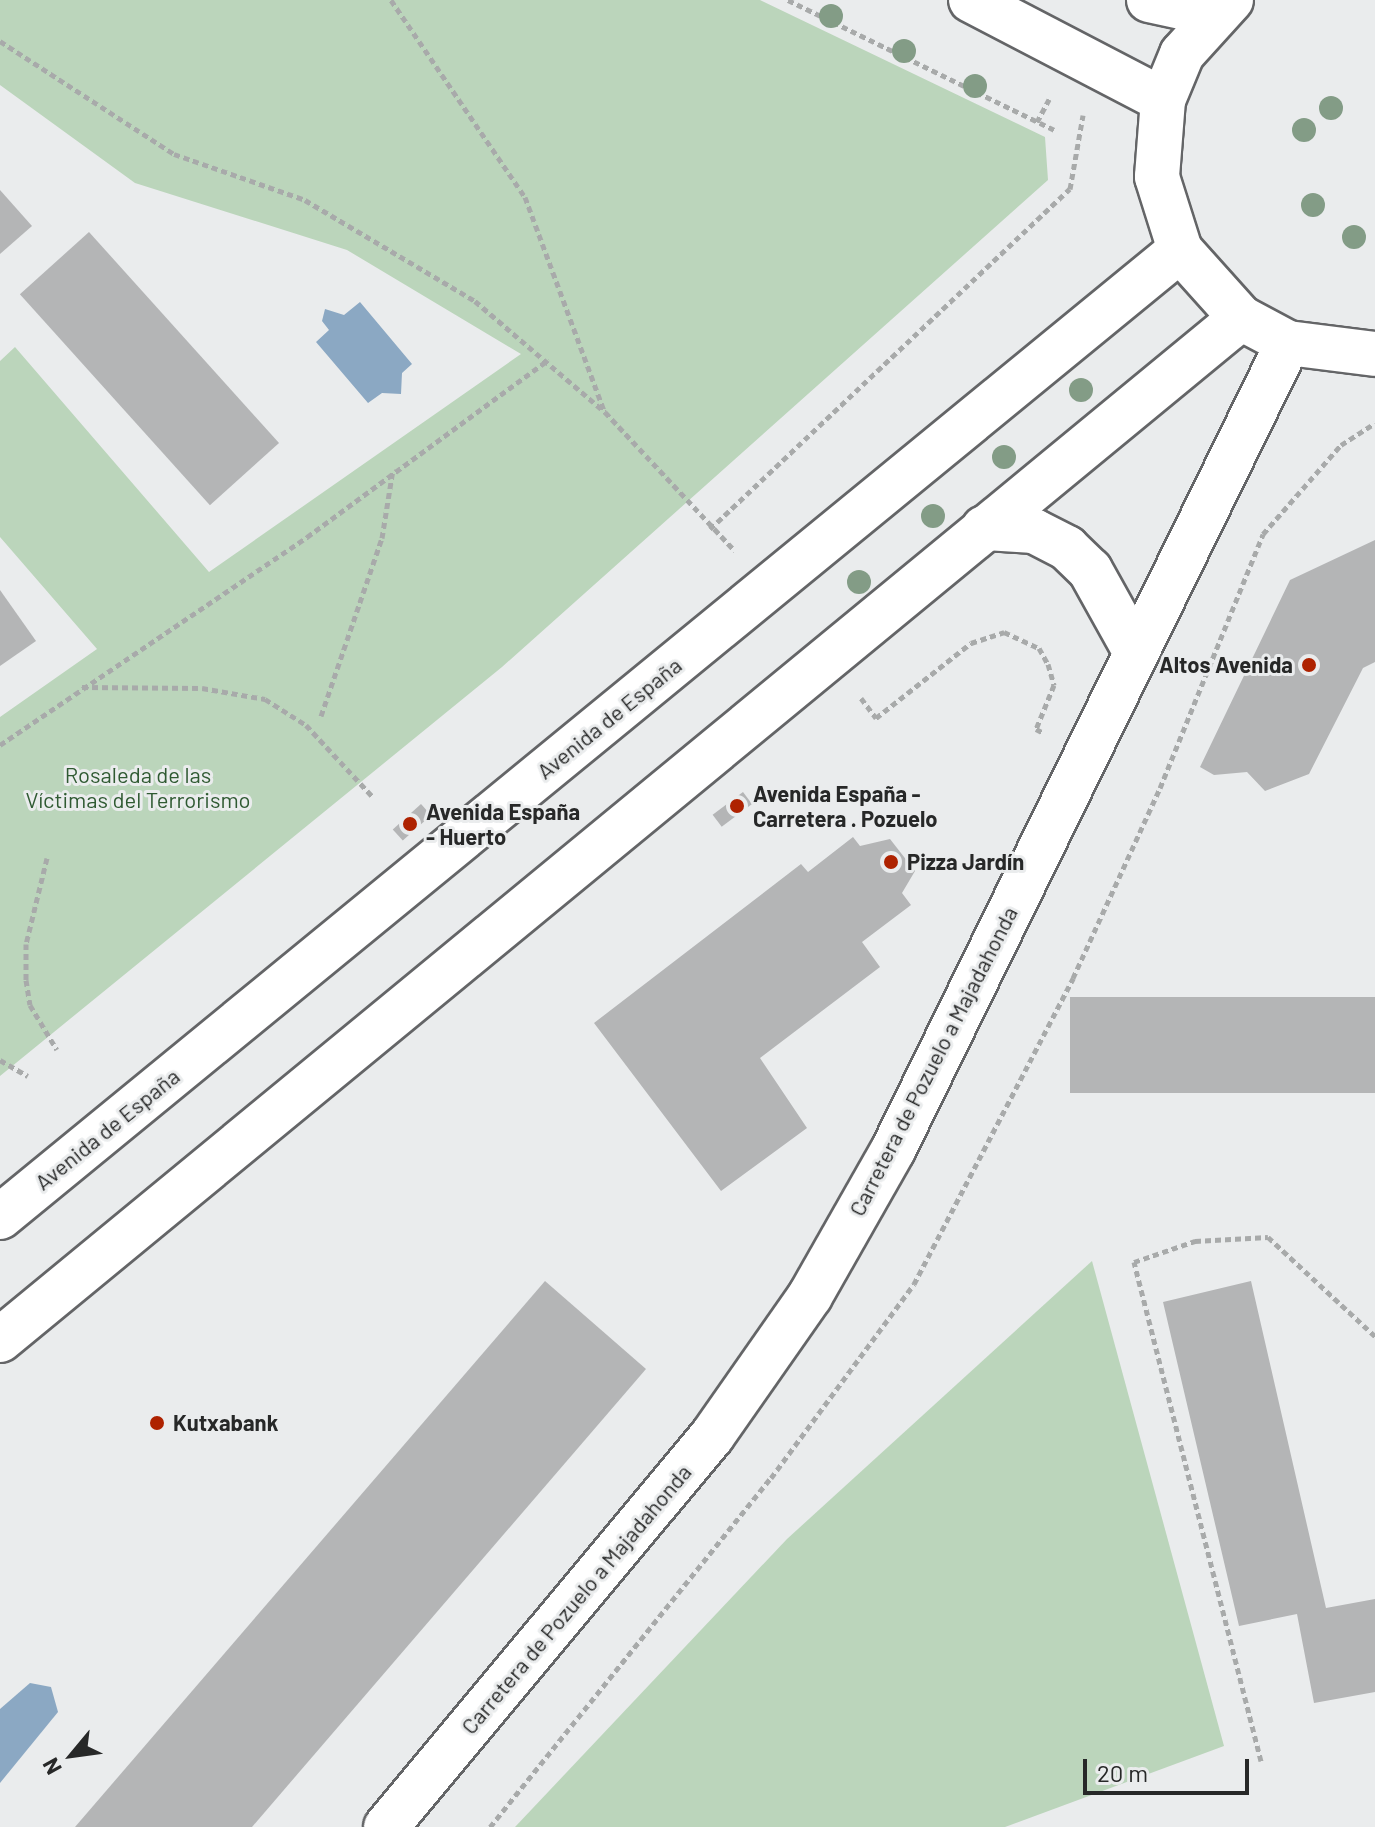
<!DOCTYPE html>
<html>
<head>
<meta charset="utf-8">
<style>
  body { margin:0 }
  #map { position:relative; width:1375px; height:1827px; overflow:hidden; background:#eaeced; font-family:Barlow,sans-serif }
  div>[style] { position:absolute }
  .green>* { inset:0; background:#bbd5bb }
  .water>* { inset:0; background:#8ba8c3 }
  .building>* { inset:0; background:#b4b5b6; transform-origin:0 0 }
  .path>* { height:5px; margin-top:-2.5px; transform-origin:0; background:repeating-linear-gradient(90deg,#a8aaaa 0 6px,transparent 0 10px) }
  .roads { filter:drop-shadow(2px 0 #646567) drop-shadow(-2px 0 #646567) drop-shadow(0 2px #646567) drop-shadow(0 -2px #646567) }
  .minor>* { height:44px; margin:-22px; padding:0 22px; transform-origin:22px; border-radius:22px; background:#fff }
  .trees>* { width:24px; height:24px; margin:-12px; border-radius:50%; background:#839c86 }
  .dots>* { width:22px; height:22px; translate:-50% -50%; box-sizing:border-box; border:4px solid #eaeced; border-radius:50% }
  span { translate:-50% -50%; white-space:nowrap; text-align:center; line-height:1.15; -webkit-text-stroke:6px #eaeced; paint-order:stroke }
  .poi-label { font-size:22px; color:#272828; font-weight:700 }
  .right { translate:-100% -50%; text-align:right }
  .left { translate:0 -50%; text-align:left }
  .street-label { font-size:22px; color:#272828 }
  .park-label { font-size:22px; color:#2f5a32 }
  .north { position:absolute; left:32px; top:1715px; width:80px; height:80px; -webkit-text-stroke:6px #eaeced; paint-order:stroke; rotate:241deg; font-size:22px; font-weight:700; line-height:32px; text-align:center; color:#272828 }
  .north::after { content:''; display:block; margin:auto; width:28px; height:36px; background:#272828; clip-path:polygon(50% 0,100% 100%,50% 72%,0 100%) }
  .scale { position:absolute; left:1083px; top:1759px; width:166px; height:36px; box-sizing:border-box; border:4px solid #272828; border-top:0; padding-left:10px; font-size:24px; line-height:28px; white-space:nowrap; color:#272828; -webkit-text-stroke:6px #eaeced; paint-order:stroke }
</style>
</head>
<body>
<div id="map">
  <div class="green">
    <i style="clip-path:polygon(0 0,760px 0,1045px 137px,1048px 180px,502px 667px,0 1076px,0 717px,97px 649px,0 537px,0 361px,15px 347px,209px 572px,521px 354px,347px 250px,135px 183px,0 85px)"></i>
    <i style="clip-path:polygon(1092px 1261px,1224px 1746px,1005px 1827px,515px 1827px,787px 1539px)"></i>
  </div>
  <div class="water">
    <i style="clip-path:polygon(360px 302px,412px 364px,402px 373px,401px 394px,382px 393px,368px 403px,316px 342px,329px 330px,322px 321px,325px 309px,344px 315px)"></i>
    <i style="clip-path:polygon(30px 1683px,51px 1687px,58px 1712px,0 1783px,0 1709px)"></i>
  </div>
  <div class="building">
    <i style="clip-path:polygon(0 190px,32px 226px,0 254px)"></i>
    <i style="left:89px;top:232px;width:284px;height:93px;rotate:48deg"></i>
    <i style="clip-path:polygon(1375px 540px,1375px 662px,1363px 668px,1309px 774px,1265px 791px,1247px 772px,1214px 775px,1200px 767px,1290px 580px)"></i>
    <i style="clip-path:polygon(0 590px,36px 641px,0 666px)"></i>
    <i style="left:743px;top:792px;width:15px;height:38px;rotate:53deg"></i>
    <i style="left:421px;top:804px;width:15px;height:38px;rotate:48deg"></i>
    <i style="clip-path:polygon(853px 837px,860px 846px,890px 839px,915px 871px,902px 893px,911px 905px,862px 942px,880px 967px,760px 1058px,807px 1128px,721px 1191px,594px 1023px,801px 864px,808px 872px)"></i>
    <i style="left:1375px;top:997px;width:96px;height:305px;rotate:90deg"></i>
    <i style="clip-path:polygon(545px 1281px,646px 1369px,252px 1827px,75px 1827px)"></i>
    <i style="clip-path:polygon(1251px 1281px,1326px 1608px,1375px 1599px,1375px 1692px,1314px 1703px,1297px 1614px,1239px 1626px,1163px 1302px)"></i>
  </div>
  <div class="path">
    <i style="left:391px;top:0;width:238px;rotate:55.8deg"></i>
    <i style="left:525px;top:197px;width:228px;rotate:69.7deg"></i>
    <i style="left:788px;top:0;width:296px;rotate:26deg"></i>
    <i style="left:0;top:41px;width:207px;rotate:33deg"></i>
    <i style="left:174px;top:154px;width:139px;rotate:19.3deg"></i>
    <i style="left:305px;top:200px;width:198px;rotate:30.7deg"></i>
    <i style="left:475px;top:301px;width:171px;rotate:40.5deg"></i>
    <i style="left:605px;top:412px;width:190px;rotate:46.9deg"></i>
    <i style="left:1037px;top:122px;width:26px;rotate:-62deg"></i>
    <i style="left:710px;top:529px;width:495px;rotate:-43.4deg"></i>
    <i style="left:1070px;top:189px;width:75px;rotate:-80deg"></i>
    <i style="left:82px;top:687px;width:120px;rotate:0.5deg"></i>
    <i style="left:202px;top:688px;width:64px;rotate:9.9deg"></i>
    <i style="left:265px;top:699px;width:49px;rotate:32.4deg"></i>
    <i style="left:306px;top:725px;width:98px;rotate:47.1deg"></i>
    <i style="left:861px;top:698px;width:25px;rotate:53deg"></i>
    <i style="left:876px;top:718px;width:121px;rotate:-38.3deg"></i>
    <i style="left:971px;top:643px;width:35px;rotate:-18deg"></i>
    <i style="left:1004px;top:632px;width:38px;rotate:25deg"></i>
    <i style="left:1039px;top:648px;width:18px;rotate:61deg"></i>
    <i style="left:1048px;top:664px;width:22px;rotate:74deg"></i>
    <i style="left:1054px;top:685px;width:48px;rotate:112.2deg"></i>
    <i style="left:1036px;top:729px;width:7px;rotate:27deg"></i>
    <i style="left:321px;top:716px;width:188px;rotate:-71.1deg"></i>
    <i style="left:382px;top:538px;width:70px;rotate:-80.9deg"></i>
    <i style="left:0;top:745px;width:371px;rotate:-34.1deg"></i>
    <i style="left:307px;top:537px;width:300px;rotate:-36.3deg"></i>
    <i style="left:47px;top:858px;width:89px;rotate:103.7deg"></i>
    <i style="left:26px;top:944px;width:36px;rotate:90deg"></i>
    <i style="left:26px;top:980px;width:25px;rotate:81deg"></i>
    <i style="left:30px;top:1005px;width:52px;rotate:59deg"></i>
    <i style="left:0;top:1060px;width:32px;rotate:30deg"></i>
    <i style="left:1261px;top:1761px;width:515px;rotate:-104.28deg"></i>
    <i style="left:1134px;top:1262px;width:65px;rotate:-19deg"></i>
    <i style="left:1195px;top:1241px;width:73px;rotate:-3.1deg"></i>
    <i style="left:1268px;top:1237px;width:146px;rotate:42.8deg"></i>
    <i style="left:490px;top:1827px;width:448px;rotate:-51.2deg"></i>
    <i style="left:771px;top:1478px;width:241px;rotate:-53.6deg"></i>
    <i style="left:914px;top:1284px;width:345px;rotate:-62.5deg"></i>
    <i style="left:1073px;top:978px;width:209px;rotate:-65.4deg"></i>
    <i style="left:1160px;top:788px;width:274px;rotate:-67.9deg"></i>
    <i style="left:1263px;top:534px;width:118px;rotate:-48.8deg"></i>
    <i style="left:1341px;top:445px;width:40px;rotate:-32.9deg"></i>
  </div>
  <div class="roads">
    <div class="minor">
      <i style="left:971px;top:0;width:216px;rotate:27.5deg"></i>
      <i style="left:1149px;top:0;width:66px;rotate:12.3deg"></i>
      <i style="left:1231px;top:0;width:73px;rotate:132.2deg"></i>
      <i style="left:1182px;top:54px;width:50px;rotate:112.4deg"></i>
      <i style="left:1163px;top:100px;width:77px;rotate:94.5deg"></i>
      <i style="left:1157px;top:177px;width:77px;rotate:72.5deg"></i>
      <i style="left:1180px;top:250px;width:91px;rotate:48.1deg"></i>
      <i style="left:1241px;top:318px;width:53px;rotate:28deg"></i>
      <i style="left:1288px;top:343px;width:88px;rotate:7.2deg"></i>
      <i style="left:984px;top:528px;width:50px;rotate:3.4deg"></i>
      <i style="left:1034px;top:531px;width:37px;rotate:27deg"></i>
      <i style="left:1067px;top:548px;width:32px;rotate:44deg"></i>
      <i style="left:1090px;top:570px;width:93px;rotate:60.9deg"></i>
      <i style="left:0;top:1217px;width:1526px;rotate:-39.33deg"></i>
      <i style="left:0;top:1340px;width:1608px;rotate:-39.47deg"></i>
      <i style="left:386px;top:1827px;width:509px;rotate:-50.18deg"></i>
      <i style="left:712px;top:1436px;width:171px;rotate:-55deg"></i>
      <i style="left:810px;top:1296px;width:168px;rotate:-60.4deg"></i>
      <i style="left:893px;top:1150px;width:898px;rotate:-63.92deg"></i>
    </div>
  </div>
  <div class="trees">
    <i style="left:831px;top:16px"></i>
    <i style="left:904px;top:51px"></i>
    <i style="left:975px;top:86px"></i>
    <i style="left:1331px;top:108px"></i>
    <i style="left:1304px;top:130px"></i>
    <i style="left:1313px;top:205px"></i>
    <i style="left:1354px;top:237px"></i>
    <i style="left:1081px;top:390px"></i>
    <i style="left:1004px;top:457px"></i>
    <i style="left:933px;top:516px"></i>
    <i style="left:859px;top:582px"></i>
  </div>
  <div class="dots">
    <i style="left:1309px;top:665px;background:#ae2200"></i>
    <i style="left:737px;top:806px;background:#ae2200"></i>
    <i style="left:410px;top:824px;background:#ae2200"></i>
    <i style="left:891px;top:862px;background:#ae2200"></i>
    <i style="left:157px;top:1423px;background:#ae2200"></i>
  </div>
  <div class="poi-label">
    <span class="right" style="left:1293px;top:665px">Altos Avenida</span>
    <span class="left" style="left:753px;top:806px">Avenida España -<br>Carretera . Pozuelo</span>
    <span class="left" style="left:426px;top:824px">Avenida España<br>- Huerto</span>
    <span class="left" style="left:907px;top:862px">Pizza Jardín</span>
    <span class="left" style="left:173px;top:1423px">Kutxabank</span>
  </div>
  <div class="street-label">
    <span style="left:609px;top:718px;rotate:-39deg">Avenida de España</span>
    <span style="left:933px;top:1061px;rotate:-63deg">Carretera de Pozuelo a Majadahonda</span>
    <span style="left:107px;top:1129px;rotate:-39deg">Avenida de España</span>
    <span style="left:576px;top:1599px;rotate:-50deg">Carretera de Pozuelo a Majadahonda</span>
  </div>
  <div class="park-label">
    <span style="left:138px;top:787px">Rosaleda de las<br>Víctimas del Terrorismo</span>
  </div>
  <div class="north">N</div>
  <div class="scale">20 m</div>
</div>
</body>
</html>
